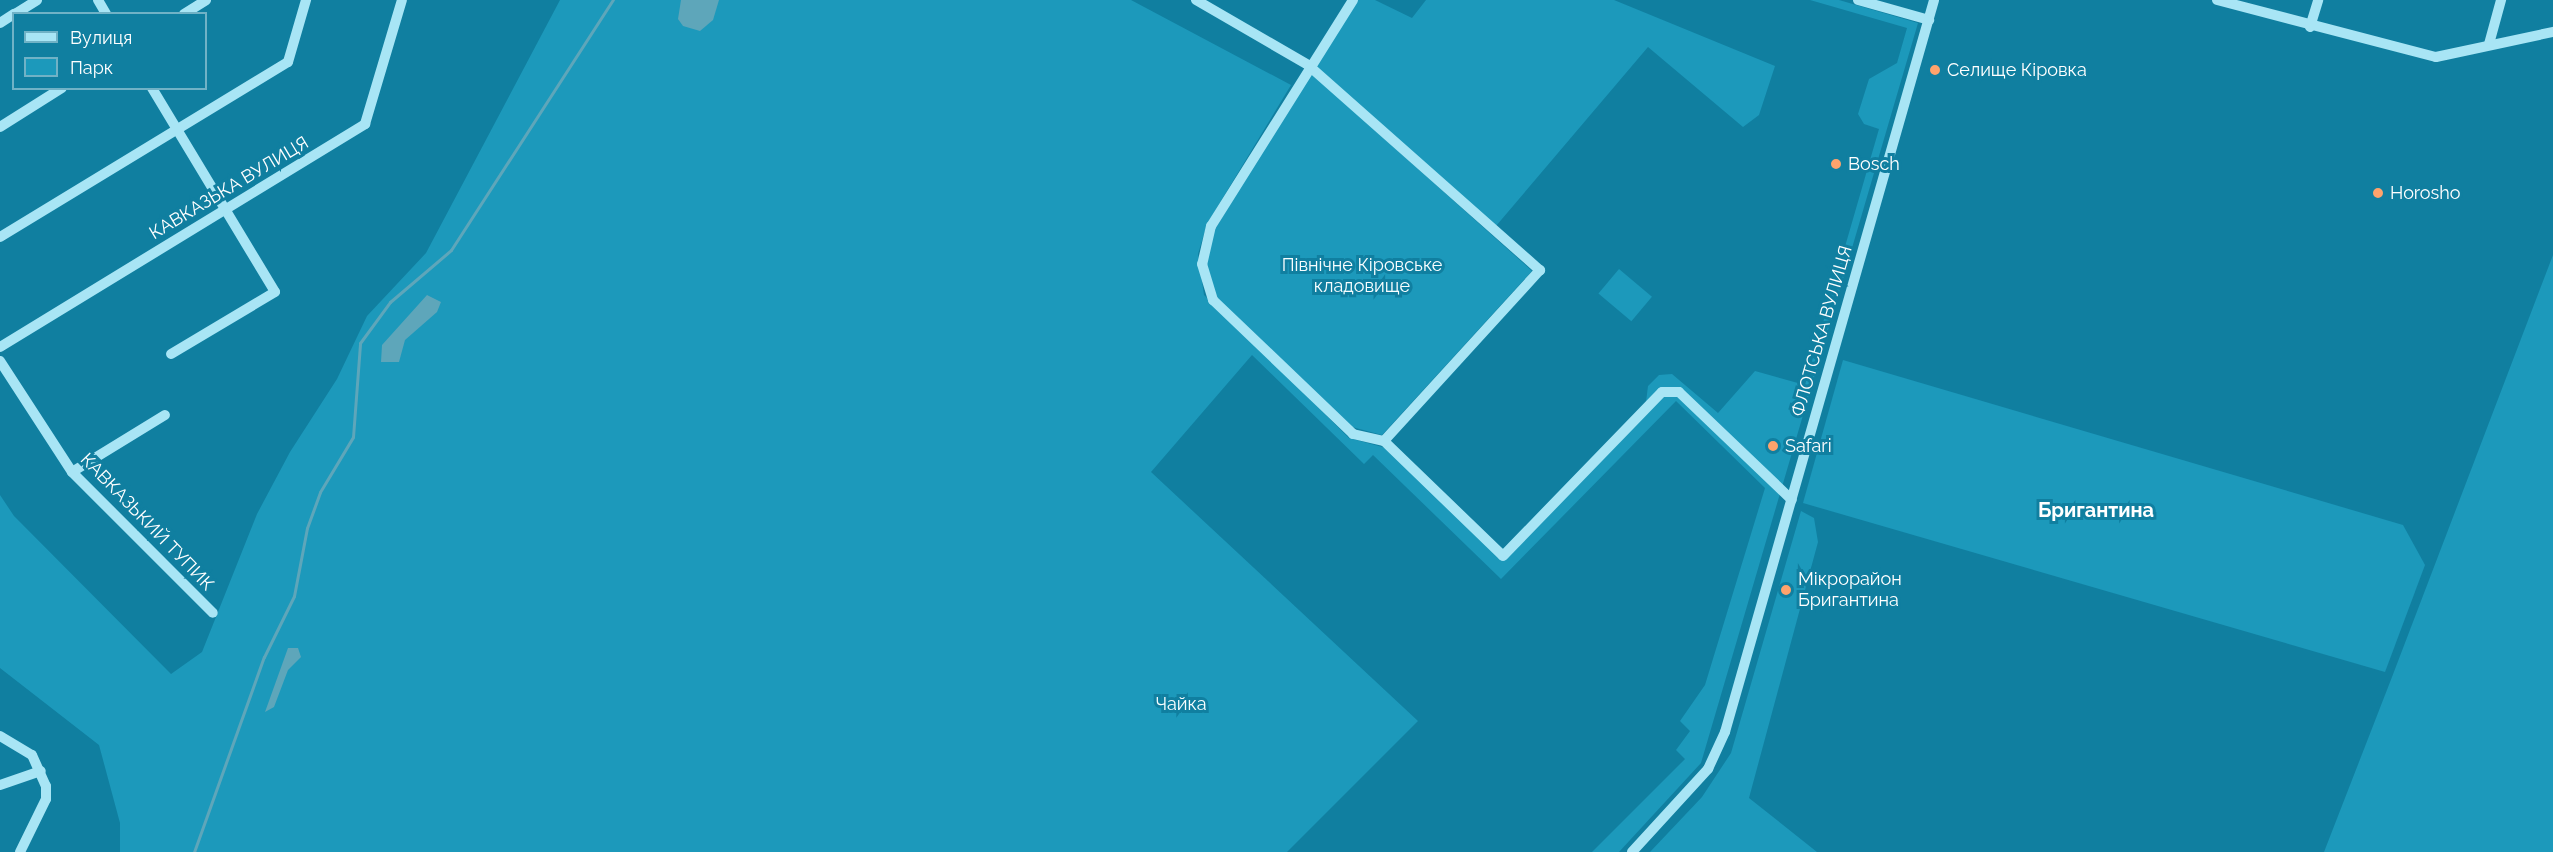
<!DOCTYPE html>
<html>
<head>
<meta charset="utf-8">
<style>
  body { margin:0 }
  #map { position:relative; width:2553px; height:852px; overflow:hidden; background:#107fa0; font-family:Raleway,sans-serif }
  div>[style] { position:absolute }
  .green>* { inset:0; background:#1c99bb; transform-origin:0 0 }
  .water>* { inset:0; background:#5ea6ba }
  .stream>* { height:3px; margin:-1.5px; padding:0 1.5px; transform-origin:1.5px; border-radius:1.5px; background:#5ea6ba }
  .minor>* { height:10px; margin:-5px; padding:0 5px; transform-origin:5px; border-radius:5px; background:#a8e5f5 }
  .dots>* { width:16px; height:16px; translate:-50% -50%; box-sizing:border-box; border:3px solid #107fa0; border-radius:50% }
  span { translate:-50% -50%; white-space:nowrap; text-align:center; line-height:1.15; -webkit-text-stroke:6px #107fa0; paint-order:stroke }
  .poi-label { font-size:18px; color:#fff }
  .left { translate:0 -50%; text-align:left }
  .street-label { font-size:18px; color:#fff }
  .park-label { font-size:18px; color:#f8feff }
  .neighbourhood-label { font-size:20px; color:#fff; font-weight:700 }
  .legend { position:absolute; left:12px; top:12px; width:195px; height:78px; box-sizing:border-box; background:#107fa0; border:2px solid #70b2c6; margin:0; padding:8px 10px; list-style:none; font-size:18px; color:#fff }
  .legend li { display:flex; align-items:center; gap:12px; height:30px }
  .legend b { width:30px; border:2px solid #70b2c6 }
</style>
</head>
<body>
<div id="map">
  <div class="green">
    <i style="clip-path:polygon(560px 0,1131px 0,1291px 85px,1207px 224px,1198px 254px,1204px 295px,1349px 438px,1386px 448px,1503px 549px,1646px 402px,1648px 386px,1659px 375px,1672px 374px,1718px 413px,1755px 371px,1805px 385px,1879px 129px,1864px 124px,1858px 114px,1869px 79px,1897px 63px,1907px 28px,1810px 0,1839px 0,1918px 23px,1701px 763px,1619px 852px,1592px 852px,1685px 759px,1676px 750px,1690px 731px,1680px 721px,1705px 685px,1765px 488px,1676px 401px,1501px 579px,1373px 455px,1364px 464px,1252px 355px,1151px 472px,1418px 721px,1287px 852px,120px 852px,120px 823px,99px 745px,0 668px,0 495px,14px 516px,171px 674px,202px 652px,257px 514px,290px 452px,337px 379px,367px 316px,426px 253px)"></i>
    <i style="clip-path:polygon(1357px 0,1375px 0,1412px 18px,1426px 0,1614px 0,1775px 66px,1759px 115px,1743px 127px,1648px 47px,1496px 226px,1313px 65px)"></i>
    <i style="clip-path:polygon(1309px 71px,1532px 271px,1382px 435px,1352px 427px,1216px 298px,1206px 264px,1210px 238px)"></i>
    <i style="clip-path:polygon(2553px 255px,2553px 852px,2324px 852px,2392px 677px)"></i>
    <i style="left:1619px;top:269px;width:43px;height:32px;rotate:40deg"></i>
    <i style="clip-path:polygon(1843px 360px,2403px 525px,2425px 565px,2385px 672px,1803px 503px)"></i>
    <i style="clip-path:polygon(1801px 511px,1814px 518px,1818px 542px,1749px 798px,1817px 852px,1650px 852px,1702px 797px,1731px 753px)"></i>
  </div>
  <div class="water">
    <i style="clip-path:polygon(681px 0,719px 0,713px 20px,700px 31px,683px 26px,678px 19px)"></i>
    <i style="clip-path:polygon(427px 295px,441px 302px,437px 312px,405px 340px,399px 362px,381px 362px,382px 345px)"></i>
    <i style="clip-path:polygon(288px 648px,298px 648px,301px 657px,288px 670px,274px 707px,265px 712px)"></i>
  </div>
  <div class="stream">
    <i style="left:194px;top:852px;width:207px;rotate:-70.3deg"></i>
    <i style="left:264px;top:657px;width:68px;rotate:-63.8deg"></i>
    <i style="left:294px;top:596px;width:69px;rotate:-79.2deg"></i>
    <i style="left:307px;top:528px;width:38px;rotate:-70deg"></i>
    <i style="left:320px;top:492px;width:64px;rotate:-59deg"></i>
    <i style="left:353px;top:437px;width:94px;rotate:-85.7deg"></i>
    <i style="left:360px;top:343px;width:51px;rotate:-53.8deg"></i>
    <i style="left:390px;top:302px;width:80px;rotate:-40.4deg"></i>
    <i style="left:451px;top:250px;width:298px;rotate:-57.1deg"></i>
  </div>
  <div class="minor">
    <i style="left:98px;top:0;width:16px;rotate:60deg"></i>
    <i style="left:1196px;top:0;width:129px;rotate:30.1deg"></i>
    <i style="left:1308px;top:65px;width:310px;rotate:41.5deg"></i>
    <i style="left:1540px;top:270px;width:231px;rotate:132.4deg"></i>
    <i style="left:1353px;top:0;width:267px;rotate:122.1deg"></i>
    <i style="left:1211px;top:226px;width:39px;rotate:103deg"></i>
    <i style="left:1202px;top:264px;width:38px;rotate:73deg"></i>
    <i style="left:1213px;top:300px;width:194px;rotate:43.7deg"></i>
    <i style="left:1353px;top:434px;width:32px;rotate:13deg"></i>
    <i style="left:1384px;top:441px;width:165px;rotate:44deg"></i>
    <i style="left:1503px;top:556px;width:228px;rotate:-45.9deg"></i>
    <i style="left:1662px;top:392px;width:17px"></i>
    <i style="left:1679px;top:392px;width:156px;rotate:43.7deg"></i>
    <i style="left:1858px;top:0;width:74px;rotate:15.7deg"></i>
    <i style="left:2217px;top:0;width:226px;rotate:14.6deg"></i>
    <i style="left:2436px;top:57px;width:120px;rotate:-12.1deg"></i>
    <i style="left:15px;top:14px;width:26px;rotate:-32deg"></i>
    <i style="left:184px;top:14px;width:26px;rotate:-32deg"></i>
    <i style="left:0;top:23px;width:17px;rotate:-33deg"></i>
    <i style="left:2310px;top:27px;width:28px;rotate:-73deg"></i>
    <i style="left:2489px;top:44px;width:46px;rotate:-74.7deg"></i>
    <i style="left:152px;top:88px;width:238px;rotate:58.9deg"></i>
    <i style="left:275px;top:292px;width:121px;rotate:149.2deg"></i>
    <i style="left:0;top:127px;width:73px;rotate:-32.2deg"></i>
    <i style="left:0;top:237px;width:337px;rotate:-31.3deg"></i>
    <i style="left:288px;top:62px;width:65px;rotate:-73.8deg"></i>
    <i style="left:0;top:347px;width:428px;rotate:-31.4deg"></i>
    <i style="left:365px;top:124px;width:129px;rotate:-73.4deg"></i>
    <i style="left:0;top:361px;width:132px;rotate:57deg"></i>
    <i style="left:72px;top:472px;width:199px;rotate:45deg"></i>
    <i style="left:72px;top:472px;width:109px;rotate:-31.5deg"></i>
    <i style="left:0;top:736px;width:37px;rotate:31deg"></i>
    <i style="left:32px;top:755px;width:34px;rotate:66deg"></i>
    <i style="left:46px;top:786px;width:13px;rotate:90deg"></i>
    <i style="left:46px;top:799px;width:59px;rotate:116.1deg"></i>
    <i style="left:0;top:785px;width:43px;rotate:-18.9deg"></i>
    <i style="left:1632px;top:852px;width:113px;rotate:-47.5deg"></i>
    <i style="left:1708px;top:769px;width:41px;rotate:-65.3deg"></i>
    <i style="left:1725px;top:732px;width:761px;rotate:-74.06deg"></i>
  </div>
  <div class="dots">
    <i style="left:1935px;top:70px;background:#ffa36c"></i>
    <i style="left:1836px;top:164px;background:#ffa36c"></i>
    <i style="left:2378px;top:193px;background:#ffa36c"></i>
    <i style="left:1773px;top:446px;background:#ffa36c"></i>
    <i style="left:1786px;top:590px;background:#ffa36c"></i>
  </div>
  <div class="poi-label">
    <span class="left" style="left:1947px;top:70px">Селище Кіровка</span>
    <span class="left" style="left:1848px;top:164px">Bosch</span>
    <span class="left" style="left:2390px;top:193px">Horosho</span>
    <span class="left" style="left:1785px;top:446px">Safari</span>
    <span class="left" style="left:1798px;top:590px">Мікрорайон<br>Бригантина</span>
  </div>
  <div class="street-label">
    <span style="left:229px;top:188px;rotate:-31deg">КАВКАЗЬКА ВУЛИЦЯ</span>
    <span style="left:1822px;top:331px;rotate:-74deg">ФЛОТСЬКА ВУЛИЦЯ</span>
    <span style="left:147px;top:522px;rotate:46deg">КАВКАЗЬКИЙ ТУПИК</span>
  </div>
  <div class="park-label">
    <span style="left:1362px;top:276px">Північне Кіровське<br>кладовище</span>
    <span style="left:1181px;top:704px">Чайка</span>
  </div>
  <div class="neighbourhood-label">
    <span style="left:2096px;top:510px">Бригантина</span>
  </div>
  <ul class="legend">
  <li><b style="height:8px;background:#a8e5f5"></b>Вулиця</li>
  <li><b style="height:16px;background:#1c99bb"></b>Парк</li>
  </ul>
</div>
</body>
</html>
